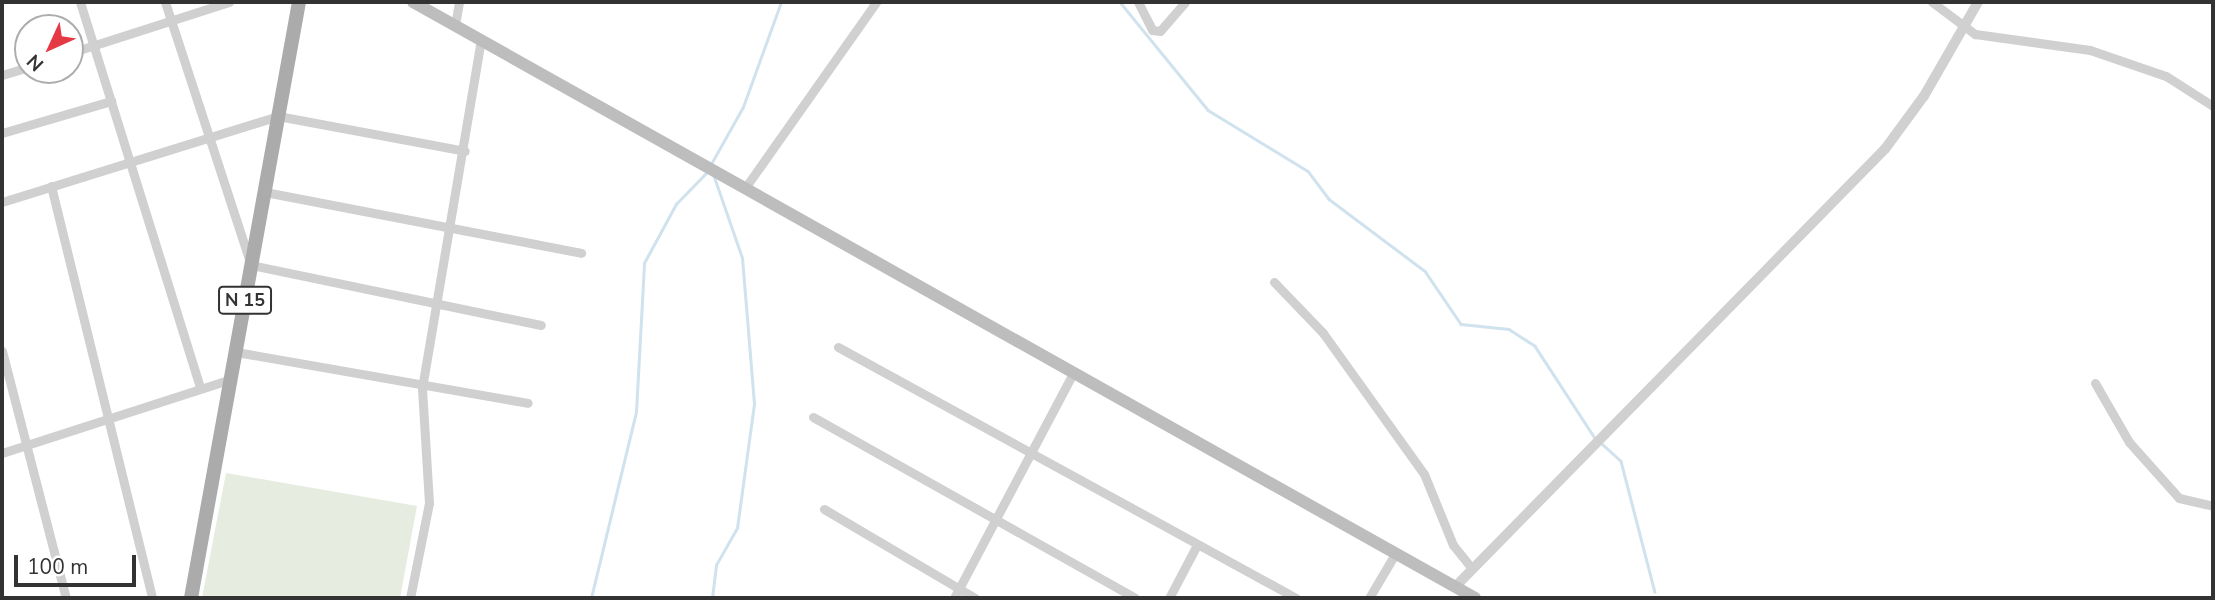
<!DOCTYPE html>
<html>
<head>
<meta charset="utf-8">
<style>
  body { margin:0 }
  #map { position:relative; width:2215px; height:600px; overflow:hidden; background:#fff; font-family:"Nunito Sans",sans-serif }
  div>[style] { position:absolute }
  .green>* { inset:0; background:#e6ecdf }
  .stream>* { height:2.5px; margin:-1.25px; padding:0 1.25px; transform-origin:1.25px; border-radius:1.25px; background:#cfe2ee }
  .minor>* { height:9px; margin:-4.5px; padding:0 4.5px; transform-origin:4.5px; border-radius:4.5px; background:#d0d0d0 }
  .tertiary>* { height:10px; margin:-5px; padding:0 5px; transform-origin:5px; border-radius:5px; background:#d0d0d0 }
  .secondary>* { height:12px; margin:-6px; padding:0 6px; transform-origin:6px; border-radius:6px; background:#bdbdbd }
  .primary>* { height:14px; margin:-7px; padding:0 7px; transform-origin:7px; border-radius:7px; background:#ababab }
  span { translate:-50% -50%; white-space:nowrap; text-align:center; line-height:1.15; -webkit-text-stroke:7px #fff; paint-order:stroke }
  .shield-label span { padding:2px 5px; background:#fff; border:2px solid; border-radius:5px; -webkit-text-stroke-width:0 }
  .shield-label { font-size:18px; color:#333; font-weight:700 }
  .frame { position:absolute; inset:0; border:4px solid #333; pointer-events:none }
  .north { position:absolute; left:14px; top:14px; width:70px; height:70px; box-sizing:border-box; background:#fff; border:2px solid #adadad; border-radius:50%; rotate:225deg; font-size:19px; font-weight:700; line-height:28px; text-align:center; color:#333 }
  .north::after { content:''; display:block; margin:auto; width:24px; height:32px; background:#e63946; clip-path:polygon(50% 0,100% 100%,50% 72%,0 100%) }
  .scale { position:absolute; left:14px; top:555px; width:122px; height:32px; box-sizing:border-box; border:4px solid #333; border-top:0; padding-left:9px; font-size:21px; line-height:24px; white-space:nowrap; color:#333; -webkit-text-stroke:5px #fff; paint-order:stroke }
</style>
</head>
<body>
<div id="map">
  <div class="green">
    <i style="clip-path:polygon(226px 473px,417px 506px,400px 598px,202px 598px)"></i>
  </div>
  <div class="stream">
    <i style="left:1120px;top:2px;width:139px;rotate:50.8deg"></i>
    <i style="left:1208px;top:110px;width:117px;rotate:31.4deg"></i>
    <i style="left:1308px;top:171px;width:35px;rotate:53deg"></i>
    <i style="left:1329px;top:199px;width:120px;rotate:36.9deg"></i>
    <i style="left:1425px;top:271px;width:64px;rotate:55.8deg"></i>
    <i style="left:1461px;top:324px;width:48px;rotate:5.9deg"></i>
    <i style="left:1509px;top:329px;width:31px;rotate:33deg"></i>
    <i style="left:1535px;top:346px;width:110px;rotate:56.9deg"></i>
    <i style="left:711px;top:164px;width:65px;rotate:-60.7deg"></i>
    <i style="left:743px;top:107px;width:112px;rotate:-70.1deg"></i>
    <i style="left:1600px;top:442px;width:28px;rotate:42deg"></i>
    <i style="left:1621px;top:461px;width:135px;rotate:75.5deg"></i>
    <i style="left:591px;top:598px;width:191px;rotate:-76.4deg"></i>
    <i style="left:636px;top:412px;width:149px;rotate:-86.9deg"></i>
    <i style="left:644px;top:263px;width:67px;rotate:-61.5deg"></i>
    <i style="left:676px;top:204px;width:43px;rotate:-45.9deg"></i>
    <i style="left:712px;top:598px;width:33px;rotate:-83deg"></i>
    <i style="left:716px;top:565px;width:43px;rotate:-60.4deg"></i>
    <i style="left:737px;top:528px;width:125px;rotate:-82.2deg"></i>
    <i style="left:754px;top:404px;width:146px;rotate:-94.7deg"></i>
    <i style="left:742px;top:258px;width:86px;rotate:-109.1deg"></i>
  </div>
  <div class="minor">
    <i style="left:80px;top:2px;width:404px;rotate:72.7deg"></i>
    <i style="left:165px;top:2px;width:277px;rotate:71.9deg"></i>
    <i style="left:251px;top:265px;width:296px;rotate:11.7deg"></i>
    <i style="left:1138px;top:2px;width:31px;rotate:63deg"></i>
    <i style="left:1152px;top:30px;width:8px;rotate:7deg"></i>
    <i style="left:1160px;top:31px;width:38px;rotate:-49deg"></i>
    <i style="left:1932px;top:2px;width:54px;rotate:36.7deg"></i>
    <i style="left:1975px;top:34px;width:116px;rotate:7.9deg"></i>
    <i style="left:2090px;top:50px;width:80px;rotate:18.9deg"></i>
    <i style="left:2166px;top:76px;width:56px;rotate:32.6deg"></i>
    <i style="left:455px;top:25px;width:23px;rotate:-80deg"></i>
    <i style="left:70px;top:53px;width:167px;rotate:-17.8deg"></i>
    <i style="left:2px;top:75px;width:27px;rotate:-17deg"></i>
    <i style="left:2px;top:133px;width:114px;rotate:-16.4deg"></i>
    <i style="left:51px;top:186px;width:424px;rotate:76.2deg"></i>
    <i style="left:745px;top:188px;width:228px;rotate:-54.8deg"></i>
    <i style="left:265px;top:192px;width:322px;rotate:10.9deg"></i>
    <i style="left:2px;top:202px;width:289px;rotate:-17.3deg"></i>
    <i style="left:278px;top:116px;width:190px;rotate:10.6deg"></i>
    <i style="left:1274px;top:282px;width:71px;rotate:46.1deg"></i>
    <i style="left:1323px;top:333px;width:173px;rotate:54.4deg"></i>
    <i style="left:1424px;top:474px;width:77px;rotate:67.8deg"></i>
    <i style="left:1453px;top:545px;width:28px;rotate:51deg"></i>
    <i style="left:838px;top:347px;width:522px;rotate:28.72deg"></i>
    <i style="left:2px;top:351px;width:255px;rotate:75.5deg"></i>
    <i style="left:236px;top:352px;width:296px;rotate:9.9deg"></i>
    <i style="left:2095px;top:383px;width:68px;rotate:60deg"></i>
    <i style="left:2129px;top:442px;width:75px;rotate:48.2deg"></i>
    <i style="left:2179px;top:498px;width:35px;rotate:13deg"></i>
    <i style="left:813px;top:417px;width:369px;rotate:29.3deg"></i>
    <i style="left:2px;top:453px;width:241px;rotate:-17.9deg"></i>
    <i style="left:824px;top:509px;width:175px;rotate:30.5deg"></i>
    <i style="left:410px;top:598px;width:97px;rotate:-78.7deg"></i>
    <i style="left:429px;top:503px;width:115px;rotate:-93.5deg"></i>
    <i style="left:422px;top:388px;width:353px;rotate:-80.4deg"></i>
    <i style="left:954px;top:598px;width:255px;rotate:-62.1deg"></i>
    <i style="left:1169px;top:598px;width:60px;rotate:-62.2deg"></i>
    <i style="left:1369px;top:598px;width:51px;rotate:-59.4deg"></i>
  </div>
  <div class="tertiary">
    <i style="left:1455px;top:587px;width:614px;rotate:-45.53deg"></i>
    <i style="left:1885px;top:149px;width:66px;rotate:-53.7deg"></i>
    <i style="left:1924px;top:96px;width:108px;rotate:-60.1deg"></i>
  </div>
  <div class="secondary">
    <i style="left:413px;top:2px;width:1218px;rotate:29.3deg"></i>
  </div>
  <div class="primary">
    <i style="left:191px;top:598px;width:606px;rotate:-79.73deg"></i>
  </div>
  <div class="shield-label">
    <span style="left:245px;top:300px">N 15</span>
  </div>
  <div class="frame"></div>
  <div class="north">N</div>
  <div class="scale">100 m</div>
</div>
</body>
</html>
